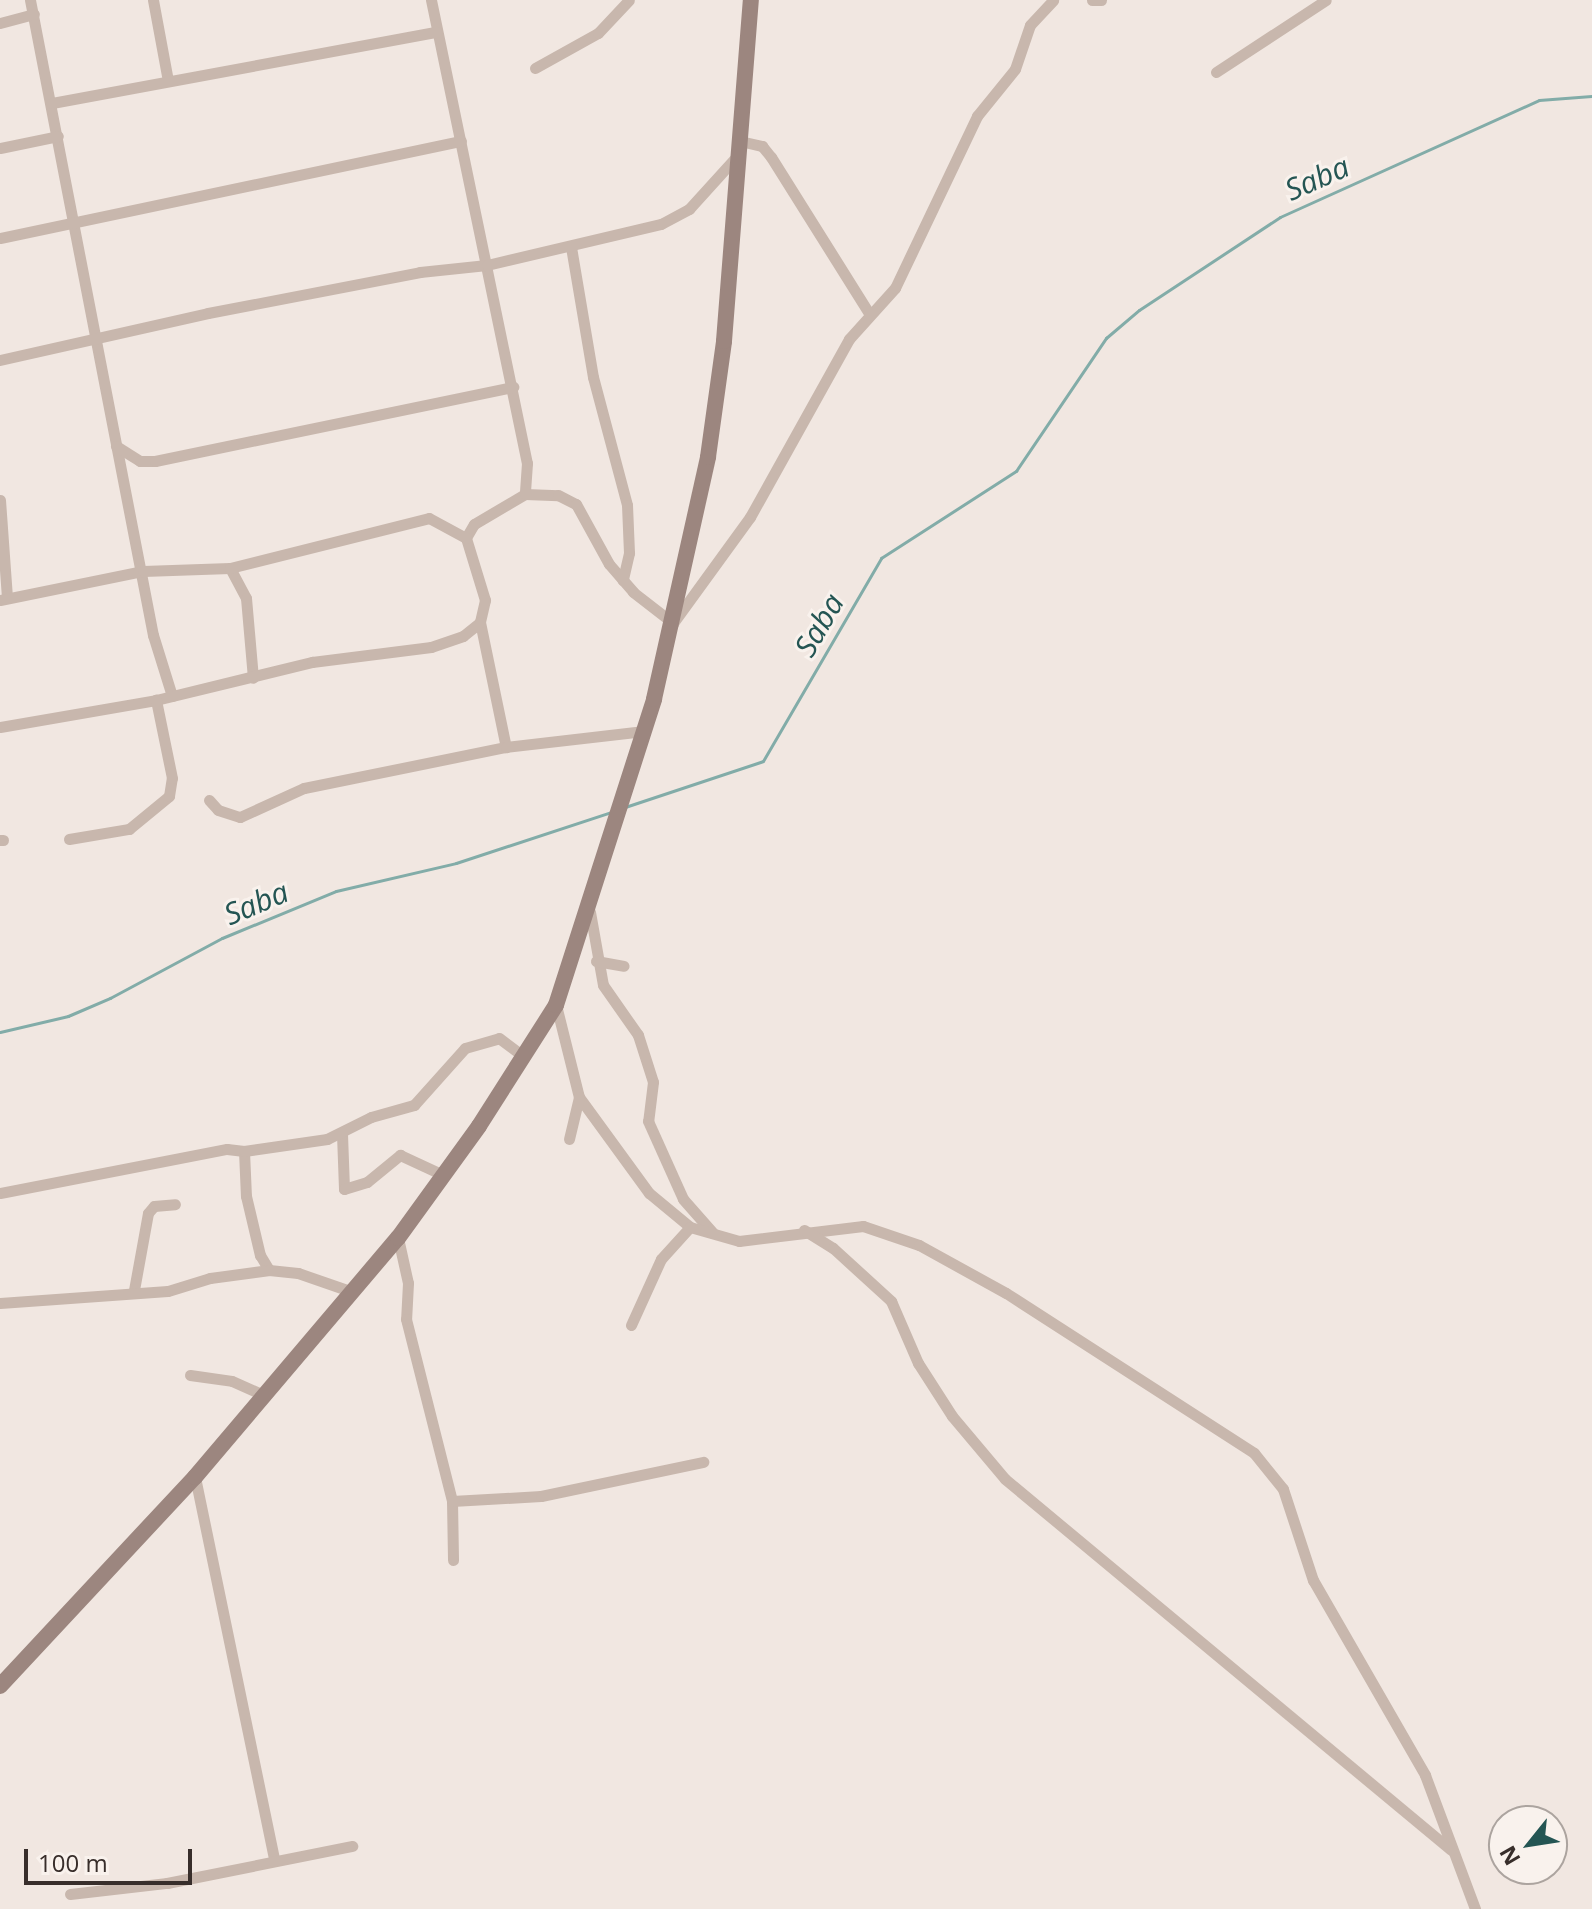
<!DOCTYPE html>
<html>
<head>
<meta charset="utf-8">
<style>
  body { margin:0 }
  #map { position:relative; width:1592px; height:1909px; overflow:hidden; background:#f1e7e1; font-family:"Open Sans",sans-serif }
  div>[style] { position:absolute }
  .stream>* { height:3px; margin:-1.5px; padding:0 1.5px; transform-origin:1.5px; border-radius:1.5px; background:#82aca8 }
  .street>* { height:11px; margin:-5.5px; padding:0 5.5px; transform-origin:5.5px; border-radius:5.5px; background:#c8b7ad }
  .secondary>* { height:16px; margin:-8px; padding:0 8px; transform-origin:8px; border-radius:8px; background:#9c867f }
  span { translate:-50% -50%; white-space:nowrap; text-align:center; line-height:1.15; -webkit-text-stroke:6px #f9f2ed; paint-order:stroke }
  .water-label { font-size:30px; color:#245553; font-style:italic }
  .north { position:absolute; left:1488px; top:1805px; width:80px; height:80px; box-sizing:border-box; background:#f9f2ed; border:2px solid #aca49f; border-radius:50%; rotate:240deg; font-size:22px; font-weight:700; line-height:32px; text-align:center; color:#382e2b }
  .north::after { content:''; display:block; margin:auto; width:28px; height:36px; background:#245553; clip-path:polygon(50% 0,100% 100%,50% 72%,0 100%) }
  .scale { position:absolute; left:24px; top:1849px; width:168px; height:36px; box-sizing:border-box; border:4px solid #382e2b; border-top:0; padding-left:10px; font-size:24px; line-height:28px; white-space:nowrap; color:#382e2b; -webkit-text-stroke:6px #f9f2ed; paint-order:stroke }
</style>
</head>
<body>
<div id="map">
  <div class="stream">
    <i style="left:625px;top:807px;width:145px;rotate:-18.4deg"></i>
    <i style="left:763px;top:761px;width:235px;rotate:-59.8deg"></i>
    <i style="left:881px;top:558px;width:161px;rotate:-32.8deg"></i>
    <i style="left:1016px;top:471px;width:161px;rotate:-55.9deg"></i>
    <i style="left:1106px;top:338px;width:43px;rotate:-40.3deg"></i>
    <i style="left:1139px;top:310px;width:169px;rotate:-33.4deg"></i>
    <i style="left:1280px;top:217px;width:284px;rotate:-24.3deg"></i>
    <i style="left:1539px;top:100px;width:53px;rotate:-4.3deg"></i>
    <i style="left:0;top:1032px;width:70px;rotate:-13.2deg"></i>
    <i style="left:68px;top:1016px;width:46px;rotate:-23.2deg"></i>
    <i style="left:110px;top:998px;width:127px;rotate:-28.2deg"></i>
    <i style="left:222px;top:938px;width:123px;rotate:-22.4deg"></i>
    <i style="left:336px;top:891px;width:123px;rotate:-13.1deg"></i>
    <i style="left:456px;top:863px;width:163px;rotate:-18.2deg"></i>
  </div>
  <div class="street">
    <i style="left:30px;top:0;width:647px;rotate:79.04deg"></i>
    <i style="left:153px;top:635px;width:64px;rotate:72.7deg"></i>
    <i style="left:153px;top:0;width:82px;rotate:79.5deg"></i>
    <i style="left:431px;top:0;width:473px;rotate:78.3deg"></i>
    <i style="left:527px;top:463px;width:31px;rotate:94deg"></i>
    <i style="left:525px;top:494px;width:59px;rotate:149.5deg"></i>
    <i style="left:474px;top:524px;width:16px;rotate:120deg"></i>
    <i style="left:466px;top:538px;width:65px;rotate:73deg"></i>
    <i style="left:485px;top:600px;width:23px;rotate:103deg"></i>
    <i style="left:480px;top:622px;width:128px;rotate:78.3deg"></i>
    <i style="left:1092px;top:0;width:9px"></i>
    <i style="left:0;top:23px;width:35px;rotate:-15deg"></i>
    <i style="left:535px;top:68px;width:72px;rotate:-29.1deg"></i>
    <i style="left:598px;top:33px;width:45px;rotate:-46.8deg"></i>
    <i style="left:1216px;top:72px;width:131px;rotate:-33.2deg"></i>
    <i style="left:52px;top:103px;width:391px;rotate:-10.5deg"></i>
    <i style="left:740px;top:141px;width:23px;rotate:13deg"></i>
    <i style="left:762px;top:146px;width:14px;rotate:51deg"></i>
    <i style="left:771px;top:157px;width:186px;rotate:57.9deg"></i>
    <i style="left:0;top:148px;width:59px;rotate:-11.7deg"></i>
    <i style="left:0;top:238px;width:471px;rotate:-11.9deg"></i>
    <i style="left:571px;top:247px;width:132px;rotate:80.4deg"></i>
    <i style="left:593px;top:377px;width:132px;rotate:75.1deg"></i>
    <i style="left:627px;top:505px;width:48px;rotate:87.6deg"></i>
    <i style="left:629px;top:553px;width:28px;rotate:103deg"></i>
    <i style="left:0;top:360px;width:213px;rotate:-12.7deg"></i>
    <i style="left:208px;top:313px;width:216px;rotate:-10.9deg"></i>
    <i style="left:420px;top:272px;width:67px;rotate:-6deg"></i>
    <i style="left:487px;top:265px;width:179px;rotate:-13.3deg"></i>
    <i style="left:661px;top:224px;width:32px;rotate:-28deg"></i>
    <i style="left:689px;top:209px;width:72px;rotate:-47.8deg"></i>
    <i style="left:116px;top:446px;width:28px;rotate:32deg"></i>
    <i style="left:140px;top:461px;width:15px"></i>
    <i style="left:155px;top:461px;width:366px;rotate:-11.7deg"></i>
    <i style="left:525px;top:494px;width:33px;rotate:2deg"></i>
    <i style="left:558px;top:495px;width:20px;rotate:27deg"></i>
    <i style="left:576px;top:504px;width:68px;rotate:61.2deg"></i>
    <i style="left:609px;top:564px;width:37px;rotate:49deg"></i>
    <i style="left:633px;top:592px;width:51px;rotate:37.8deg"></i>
    <i style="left:673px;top:623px;width:131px;rotate:-54deg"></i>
    <i style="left:750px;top:517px;width:204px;rotate:-60.9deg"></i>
    <i style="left:849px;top:339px;width:69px;rotate:-48deg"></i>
    <i style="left:895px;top:288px;width:191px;rotate:-64.5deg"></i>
    <i style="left:977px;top:116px;width:60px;rotate:-51deg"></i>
    <i style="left:1015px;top:69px;width:46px;rotate:-71.2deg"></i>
    <i style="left:1030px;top:25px;width:34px;rotate:-47deg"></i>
    <i style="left:0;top:500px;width:98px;rotate:85.9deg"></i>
    <i style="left:230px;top:568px;width:34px;rotate:62deg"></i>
    <i style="left:246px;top:598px;width:80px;rotate:85deg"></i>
    <i style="left:0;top:600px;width:146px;rotate:-11.5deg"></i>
    <i style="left:143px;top:571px;width:87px;rotate:-2deg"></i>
    <i style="left:230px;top:568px;width:205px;rotate:-14.1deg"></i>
    <i style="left:429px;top:518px;width:42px;rotate:28.4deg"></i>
    <i style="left:0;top:727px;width:158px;rotate:-9.8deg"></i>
    <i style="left:156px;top:700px;width:161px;rotate:-13.7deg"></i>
    <i style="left:312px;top:662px;width:120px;rotate:-7.2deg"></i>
    <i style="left:431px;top:647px;width:34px;rotate:-19deg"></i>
    <i style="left:463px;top:636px;width:22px;rotate:-39deg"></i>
    <i style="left:209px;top:800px;width:13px;rotate:48deg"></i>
    <i style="left:218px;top:810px;width:23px;rotate:18deg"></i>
    <i style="left:240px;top:817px;width:70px;rotate:-24.4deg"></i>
    <i style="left:304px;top:788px;width:206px;rotate:-11.5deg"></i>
    <i style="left:506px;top:747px;width:139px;rotate:-6.6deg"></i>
    <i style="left:69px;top:839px;width:61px;rotate:-9.5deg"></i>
    <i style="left:129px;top:829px;width:52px;rotate:-39.5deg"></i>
    <i style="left:169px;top:796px;width:18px;rotate:-81deg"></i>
    <i style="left:172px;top:778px;width:80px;rotate:-101.6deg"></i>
    <i style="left:0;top:840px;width:3px"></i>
    <i style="left:590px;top:912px;width:74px;rotate:79.9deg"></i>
    <i style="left:603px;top:985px;width:61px;rotate:55deg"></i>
    <i style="left:638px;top:1035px;width:49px;rotate:72.3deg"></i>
    <i style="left:653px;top:1082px;width:39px;rotate:97deg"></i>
    <i style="left:648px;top:1121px;width:85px;rotate:65.8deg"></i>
    <i style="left:683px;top:1199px;width:45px;rotate:48.6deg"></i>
    <i style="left:596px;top:961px;width:28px;rotate:10deg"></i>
    <i style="left:556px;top:1005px;width:95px;rotate:76deg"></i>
    <i style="left:579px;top:1097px;width:119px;rotate:53.9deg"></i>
    <i style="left:649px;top:1193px;width:53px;rotate:39.7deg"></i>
    <i style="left:690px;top:1227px;width:51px;rotate:15.9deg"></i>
    <i style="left:739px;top:1241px;width:125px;rotate:-6.9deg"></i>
    <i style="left:863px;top:1226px;width:59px;rotate:18.7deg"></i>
    <i style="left:919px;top:1245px;width:99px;rotate:28.9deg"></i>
    <i style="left:1006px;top:1293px;width:295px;rotate:32.8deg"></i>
    <i style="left:1254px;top:1453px;width:46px;rotate:51.1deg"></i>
    <i style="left:1283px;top:1489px;width:96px;rotate:71.8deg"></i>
    <i style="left:1313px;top:1580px;width:225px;rotate:60.1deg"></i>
    <i style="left:1425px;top:1775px;width:143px;rotate:69.5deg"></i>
    <i style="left:342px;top:1134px;width:55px;rotate:87.9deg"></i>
    <i style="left:344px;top:1189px;width:24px;rotate:-17deg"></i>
    <i style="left:367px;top:1182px;width:43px;rotate:-39.3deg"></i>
    <i style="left:400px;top:1155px;width:47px;rotate:24.9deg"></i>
    <i style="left:569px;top:1139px;width:43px;rotate:-76.6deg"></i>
    <i style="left:244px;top:1151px;width:45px;rotate:87.5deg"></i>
    <i style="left:246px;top:1196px;width:61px;rotate:76.7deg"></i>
    <i style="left:260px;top:1255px;width:17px;rotate:59deg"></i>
    <i style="left:0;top:1193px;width:231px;rotate:-11deg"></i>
    <i style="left:227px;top:1149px;width:17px;rotate:7deg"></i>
    <i style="left:244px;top:1151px;width:84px;rotate:-8.2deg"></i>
    <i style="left:327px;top:1139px;width:49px;rotate:-26.6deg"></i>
    <i style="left:371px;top:1117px;width:45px;rotate:-15.6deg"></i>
    <i style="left:414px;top:1105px;width:76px;rotate:-48.2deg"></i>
    <i style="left:465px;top:1048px;width:35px;rotate:-16deg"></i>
    <i style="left:499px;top:1038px;width:31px;rotate:37deg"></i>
    <i style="left:804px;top:1230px;width:34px;rotate:32deg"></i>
    <i style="left:833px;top:1248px;width:79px;rotate:42.4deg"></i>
    <i style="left:891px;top:1301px;width:68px;rotate:66.5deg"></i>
    <i style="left:918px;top:1363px;width:63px;rotate:57.3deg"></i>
    <i style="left:952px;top:1416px;width:82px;rotate:49.9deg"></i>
    <i style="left:1005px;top:1479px;width:580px;rotate:39.75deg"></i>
    <i style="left:398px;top:1238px;width:46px;rotate:77.5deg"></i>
    <i style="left:408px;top:1283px;width:36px;rotate:93deg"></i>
    <i style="left:406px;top:1319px;width:188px;rotate:75.8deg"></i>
    <i style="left:452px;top:1501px;width:59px;rotate:89deg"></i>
    <i style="left:134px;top:1290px;width:78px;rotate:-79.7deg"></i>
    <i style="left:148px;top:1213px;width:9px;rotate:-49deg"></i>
    <i style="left:154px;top:1206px;width:21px;rotate:-5deg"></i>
    <i style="left:0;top:1303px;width:168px;rotate:-4.1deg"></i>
    <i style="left:168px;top:1291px;width:44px;rotate:-17.2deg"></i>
    <i style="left:210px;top:1278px;width:60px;rotate:-7.7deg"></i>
    <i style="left:269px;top:1270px;width:29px;rotate:6deg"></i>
    <i style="left:298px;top:1273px;width:58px;rotate:19.1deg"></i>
    <i style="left:631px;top:1325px;width:72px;rotate:-65.6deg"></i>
    <i style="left:661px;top:1259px;width:43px;rotate:-47.8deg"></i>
    <i style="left:190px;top:1375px;width:42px;rotate:8.1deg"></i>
    <i style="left:232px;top:1381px;width:37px;rotate:24deg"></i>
    <i style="left:195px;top:1477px;width:390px;rotate:78.3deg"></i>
    <i style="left:452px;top:1501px;width:89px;rotate:-3.2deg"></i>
    <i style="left:541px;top:1496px;width:166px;rotate:-11.9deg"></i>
    <i style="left:70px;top:1894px;width:98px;rotate:-6.5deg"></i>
    <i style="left:167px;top:1883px;width:189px;rotate:-11.3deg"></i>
  </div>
  <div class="secondary">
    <i style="left:0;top:1686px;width:286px;rotate:-47deg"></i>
    <i style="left:195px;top:1477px;width:314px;rotate:-49.7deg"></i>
    <i style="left:398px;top:1238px;width:138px;rotate:-54.1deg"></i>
    <i style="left:479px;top:1126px;width:143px;rotate:-57.5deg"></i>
    <i style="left:556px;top:1005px;width:321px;rotate:-72.2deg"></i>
    <i style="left:654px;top:699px;width:248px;rotate:-77.4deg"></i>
    <i style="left:708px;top:457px;width:117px;rotate:-82.1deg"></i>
    <i style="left:724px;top:341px;width:342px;rotate:-85.5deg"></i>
  </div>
  <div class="water-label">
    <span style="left:1317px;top:178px;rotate:-24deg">Saba</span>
    <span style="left:819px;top:625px;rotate:-60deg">Saba</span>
    <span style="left:256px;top:903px;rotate:-23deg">Saba</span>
  </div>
  <div class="north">N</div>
  <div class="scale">100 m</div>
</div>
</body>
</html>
